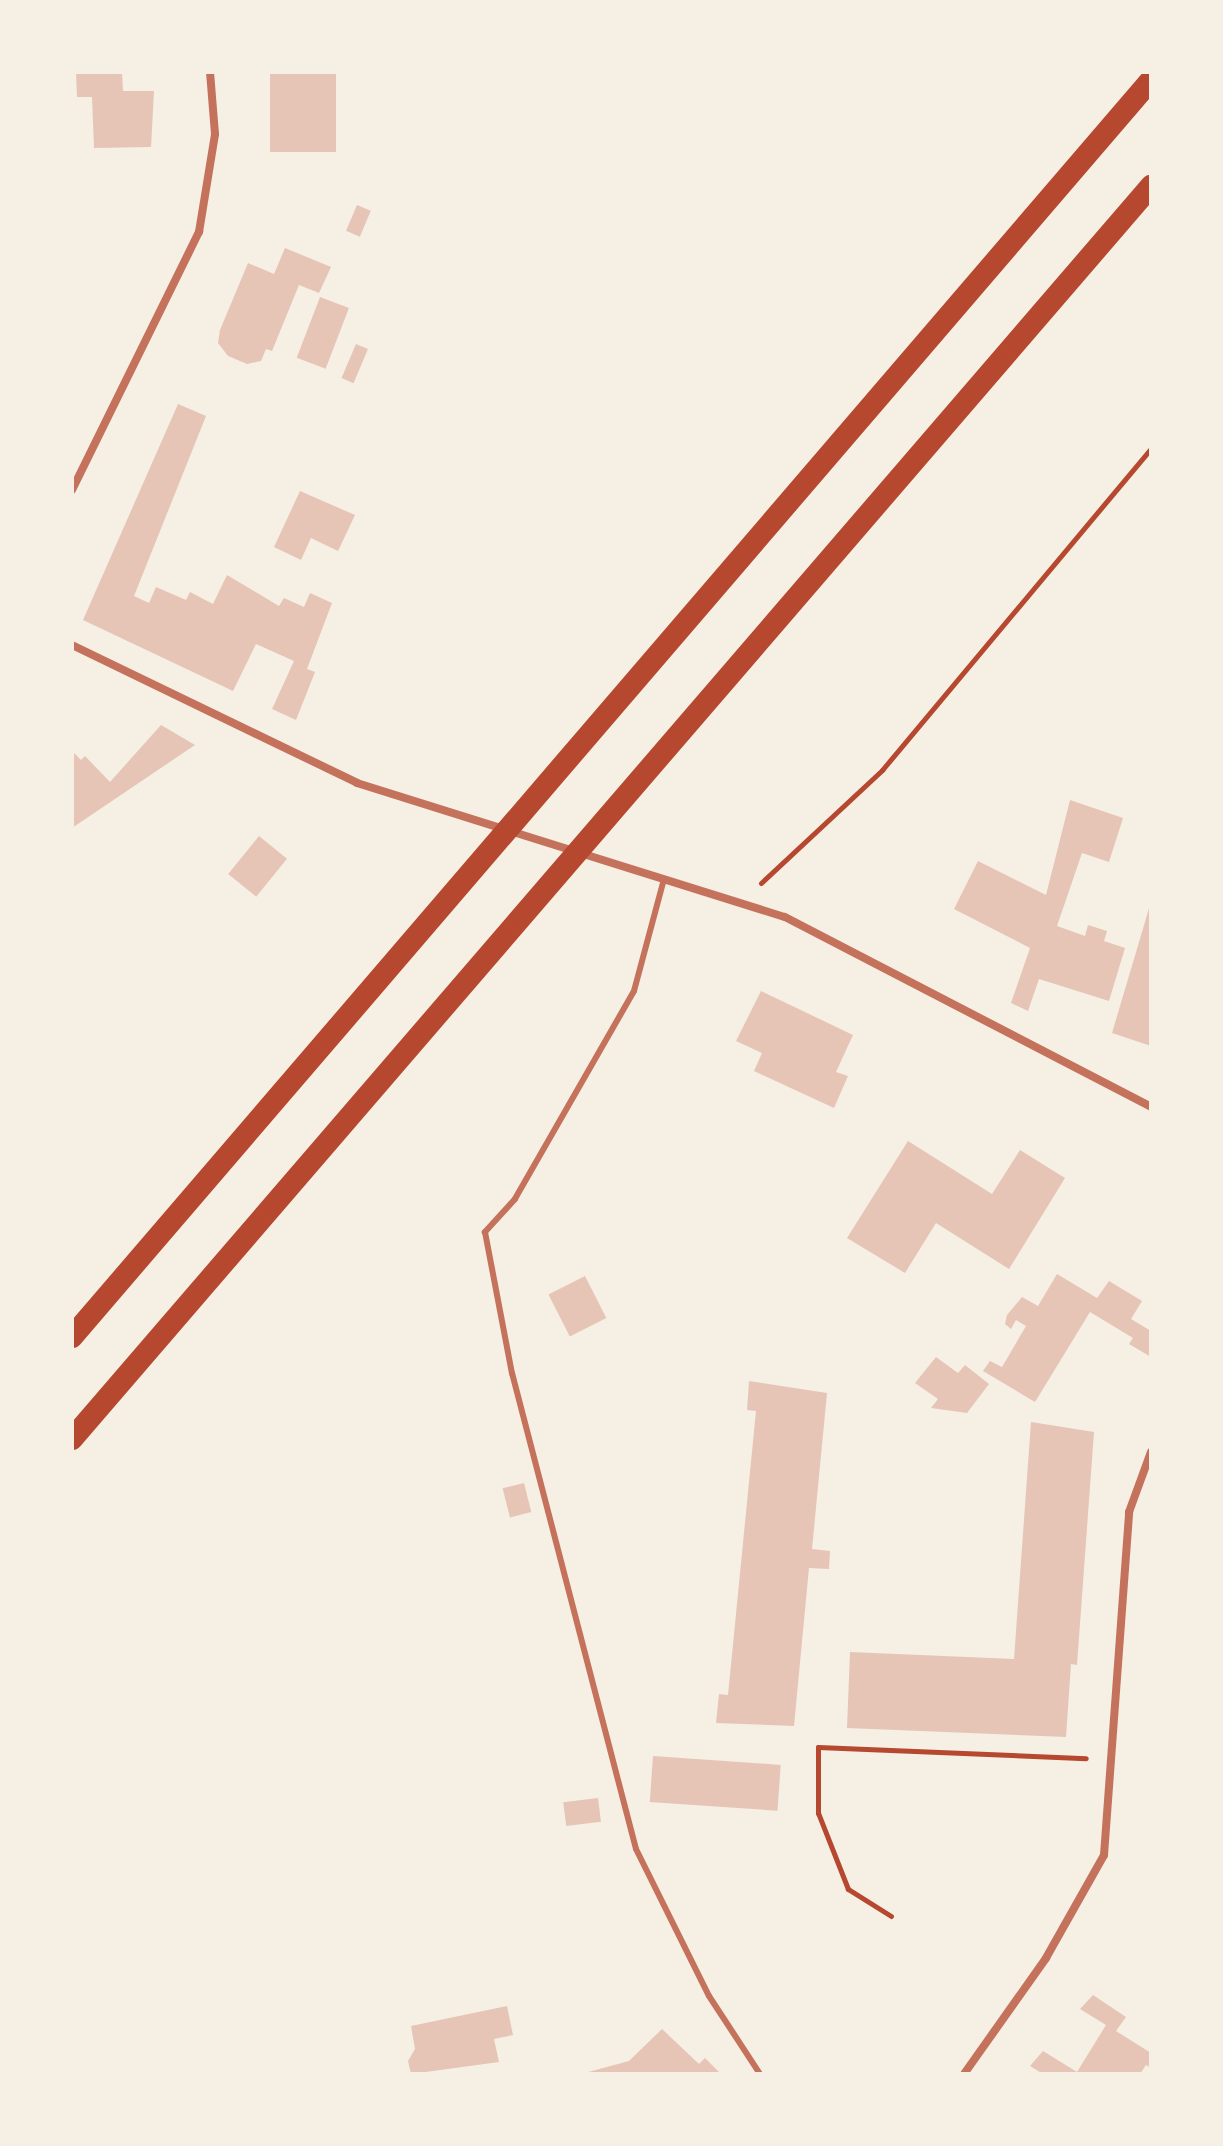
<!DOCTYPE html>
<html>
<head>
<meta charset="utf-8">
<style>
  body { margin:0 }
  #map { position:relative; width:1223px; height:2146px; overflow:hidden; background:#f6efe4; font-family:"DM Sans",sans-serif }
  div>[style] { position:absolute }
  .building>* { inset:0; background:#e6c5b7; transform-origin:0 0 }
  .path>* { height:5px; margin:-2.5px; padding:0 2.5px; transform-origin:2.5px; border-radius:2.5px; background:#b5482f }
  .service>* { height:6px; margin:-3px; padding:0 3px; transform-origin:3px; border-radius:3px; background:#c5725c }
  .minor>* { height:8px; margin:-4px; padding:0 4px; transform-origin:4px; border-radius:4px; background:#c5725c }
  .trunk>* { height:22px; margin:-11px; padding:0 11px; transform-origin:11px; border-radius:11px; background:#b5482f }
  span { translate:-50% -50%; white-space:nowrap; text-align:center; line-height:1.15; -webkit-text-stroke:8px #f6efe4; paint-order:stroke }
  .frame { position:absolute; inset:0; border:74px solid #f6efe4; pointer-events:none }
</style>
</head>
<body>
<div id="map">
  <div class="building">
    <i style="clip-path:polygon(76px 72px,122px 72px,123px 91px,154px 91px,151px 147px,94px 148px,92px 97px,77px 97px)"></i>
    <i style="left:270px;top:72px;width:66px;height:80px"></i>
    <i style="left:357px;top:205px;width:15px;height:28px;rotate:23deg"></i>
    <i style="clip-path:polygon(285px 248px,331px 267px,319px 293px,299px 285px,272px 351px,266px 349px,261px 361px,247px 364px,228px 356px,218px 343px,220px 330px,248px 263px,274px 274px)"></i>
    <i style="left:320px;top:297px;width:31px;height:65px;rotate:21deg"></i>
    <i style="left:356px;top:344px;width:13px;height:37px;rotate:23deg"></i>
    <i style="clip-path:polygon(178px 404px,206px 416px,134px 596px,149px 603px,156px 587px,186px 600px,190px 592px,213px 604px,227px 575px,279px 606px,284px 598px,304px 607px,310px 593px,332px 603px,307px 669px,315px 672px,296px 720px,272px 709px,294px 661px,256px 644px,233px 691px,83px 620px)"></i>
    <i style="clip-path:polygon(300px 491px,355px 515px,338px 551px,311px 538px,301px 560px,274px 547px)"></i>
    <i style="clip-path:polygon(161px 725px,195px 745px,72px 828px,72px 751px,81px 760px,85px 756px,110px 782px)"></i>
    <i style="clip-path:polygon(1070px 800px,1123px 818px,1109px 862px,1082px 853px,1057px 926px,1085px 936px,1088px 925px,1107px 931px,1104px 941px,1125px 948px,1109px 1001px,1039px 979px,1028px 1011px,1011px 1003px,1030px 948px,954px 909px,978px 861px,1046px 895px)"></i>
    <i style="left:259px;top:836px;width:36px;height:49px;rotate:39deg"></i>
    <i style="clip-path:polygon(1150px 905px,1151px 905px,1151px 1046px,1112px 1033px)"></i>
    <i style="clip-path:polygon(761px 991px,853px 1035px,836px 1072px,848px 1076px,834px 1108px,754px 1071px,762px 1053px,736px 1041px)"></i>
    <i style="clip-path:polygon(908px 1141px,992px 1194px,1020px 1150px,1065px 1178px,1009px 1269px,936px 1223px,905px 1273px,847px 1238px)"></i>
    <i style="clip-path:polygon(1057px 1274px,1097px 1298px,1109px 1281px,1142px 1301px,1131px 1319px,1151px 1331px,1151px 1357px,1129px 1344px,1133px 1338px,1090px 1312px,1035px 1402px,983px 1371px,990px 1361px,1002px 1367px,1026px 1326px,1016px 1320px,1011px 1329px,1005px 1324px,1007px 1315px,1022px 1297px,1038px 1306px)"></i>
    <i style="left:585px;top:1276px;width:47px;height:41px;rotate:63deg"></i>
    <i style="clip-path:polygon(936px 1357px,958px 1373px,965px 1365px,989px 1384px,967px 1413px,931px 1408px,938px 1399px,915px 1383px)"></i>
    <i style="clip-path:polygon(749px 1381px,827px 1393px,812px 1549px,830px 1551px,829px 1569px,809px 1568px,794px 1726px,716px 1723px,719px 1694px,728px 1695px,756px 1411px,747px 1410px)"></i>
    <i style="clip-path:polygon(1031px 1422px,1094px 1432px,1077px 1665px,1071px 1664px,1066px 1737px,847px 1728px,850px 1652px,1014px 1659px)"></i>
    <i style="left:524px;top:1483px;width:30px;height:22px;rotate:76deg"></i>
    <i style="left:653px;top:1756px;width:128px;height:46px;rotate:4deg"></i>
    <i style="left:598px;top:1798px;width:24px;height:35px;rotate:83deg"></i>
    <i style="clip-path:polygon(1093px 1995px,1126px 2017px,1116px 2031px,1151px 2053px,1151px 2068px,1146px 2065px,1140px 2074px,1043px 2074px,1030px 2066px,1043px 2051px,1077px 2072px,1106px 2025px,1080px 2009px)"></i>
    <i style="clip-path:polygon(507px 2006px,513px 2035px,494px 2039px,499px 2062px,411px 2074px,408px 2061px,415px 2049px,411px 2026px)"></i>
    <i style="clip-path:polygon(662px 2029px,699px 2064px,705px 2058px,721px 2074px,581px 2074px,629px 2061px)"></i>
  </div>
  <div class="path">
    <i style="left:761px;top:883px;width:166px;rotate:-43deg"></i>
    <i style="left:882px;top:770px;width:420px;rotate:-50.1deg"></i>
    <i style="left:891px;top:1916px;width:51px;rotate:-147.9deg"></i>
    <i style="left:848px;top:1889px;width:82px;rotate:-111.5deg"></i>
    <i style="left:818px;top:1813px;width:66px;rotate:-90deg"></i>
    <i style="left:818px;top:1747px;width:268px;rotate:2.4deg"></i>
  </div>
  <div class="service">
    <i style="left:664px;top:879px;width:116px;rotate:105deg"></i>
    <i style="left:634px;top:991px;width:240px;rotate:119.8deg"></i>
    <i style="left:515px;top:1199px;width:45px;rotate:132.3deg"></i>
    <i style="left:485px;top:1232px;width:144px;rotate:79.2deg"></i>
    <i style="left:512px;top:1373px;width:492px;rotate:75.4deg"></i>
    <i style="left:636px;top:1849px;width:164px;rotate:63.6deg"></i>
    <i style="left:709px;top:1996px;width:93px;rotate:56.8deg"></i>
  </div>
  <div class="minor">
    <i style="left:72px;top:490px;width:288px;rotate:-63.8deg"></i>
    <i style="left:199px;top:232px;width:99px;rotate:-80.7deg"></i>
    <i style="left:215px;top:134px;width:62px;rotate:-94.6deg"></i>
    <i style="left:72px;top:645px;width:317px;rotate:25.8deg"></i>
    <i style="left:357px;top:783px;width:448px;rotate:17.4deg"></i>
    <i style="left:785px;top:917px;width:412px;rotate:27.4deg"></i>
    <i style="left:964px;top:2074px;width:142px;rotate:-54.7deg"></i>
    <i style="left:1046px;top:1958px;width:118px;rotate:-60.6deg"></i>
    <i style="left:1104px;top:1855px;width:344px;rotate:-85.8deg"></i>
    <i style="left:1129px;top:1512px;width:64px;rotate:-69.9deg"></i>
  </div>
  <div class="trunk">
    <i style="left:72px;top:1337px;width:1657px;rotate:-49.36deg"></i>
    <i style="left:72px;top:1439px;width:1654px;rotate:-49.27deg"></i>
  </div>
  <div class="frame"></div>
</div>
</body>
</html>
